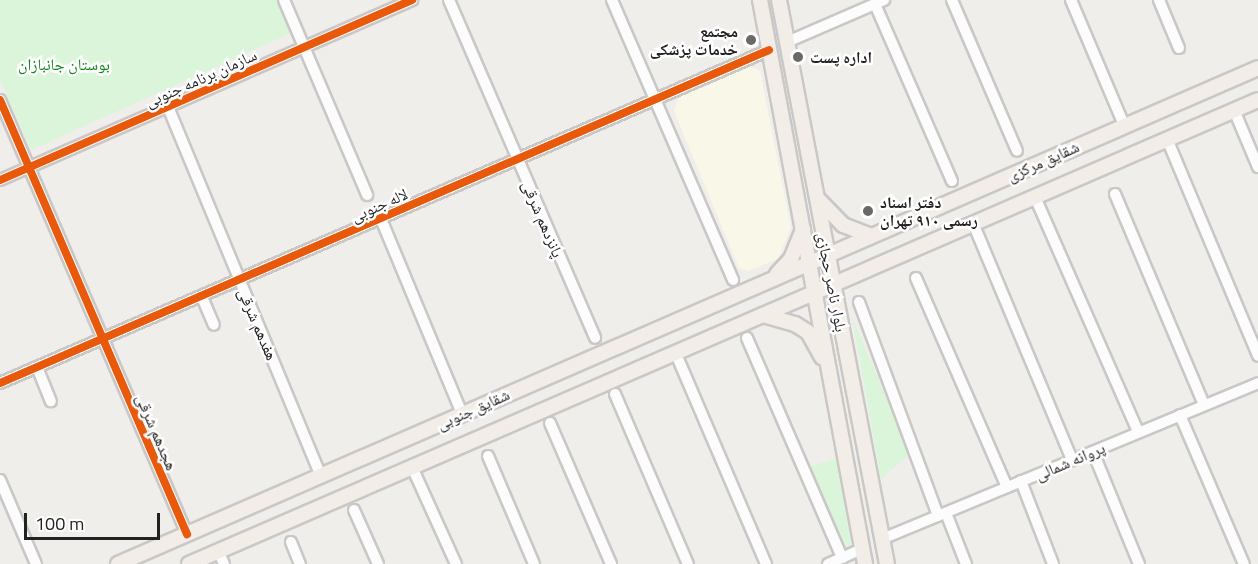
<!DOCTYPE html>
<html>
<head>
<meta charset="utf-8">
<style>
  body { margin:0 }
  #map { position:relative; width:1258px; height:564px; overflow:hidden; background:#f0eeeb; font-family:"Titillium Web","Noto Naskh Arabic",sans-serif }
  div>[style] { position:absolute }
  .education>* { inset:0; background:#f8f7e8 }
  .park>* { inset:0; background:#daf5da }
  .roads { filter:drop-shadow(2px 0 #c9c8c7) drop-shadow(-2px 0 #c9c8c7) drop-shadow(0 2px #c9c8c7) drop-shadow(0 -2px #c9c8c7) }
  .minor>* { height:10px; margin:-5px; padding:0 5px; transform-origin:5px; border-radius:5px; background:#fdfcfc }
  .major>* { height:14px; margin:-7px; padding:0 7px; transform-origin:7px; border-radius:7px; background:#f3ede7 }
  .cycleway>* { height:8px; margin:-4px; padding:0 4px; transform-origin:4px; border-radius:4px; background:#e8590c }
  .dots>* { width:16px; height:16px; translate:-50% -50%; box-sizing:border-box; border:3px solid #fff; border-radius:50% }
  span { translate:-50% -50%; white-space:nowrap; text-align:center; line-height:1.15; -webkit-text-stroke:5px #fff; paint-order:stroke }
  .poi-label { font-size:16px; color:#222; font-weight:700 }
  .right { translate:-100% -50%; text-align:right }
  .left { translate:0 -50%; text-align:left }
  .park-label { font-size:16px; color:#0c8416 }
  .street-label { font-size:16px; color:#222 }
  .scale { position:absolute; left:24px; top:513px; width:136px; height:27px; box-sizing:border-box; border:3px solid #222; border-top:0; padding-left:8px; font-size:18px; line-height:21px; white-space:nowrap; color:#222; -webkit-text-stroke:4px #fff; paint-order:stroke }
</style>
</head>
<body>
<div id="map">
  <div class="education">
    <i style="clip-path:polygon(749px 66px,760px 71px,791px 228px,778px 259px,748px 271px,739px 268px,674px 111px,679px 96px)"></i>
  </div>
  <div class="park">
    <i style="clip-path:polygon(0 0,276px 0,291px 33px,31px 150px,0 80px)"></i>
    <i style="clip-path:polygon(852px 317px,910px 454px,881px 479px)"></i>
    <i style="clip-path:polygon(841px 457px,860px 544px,841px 551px,805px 468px)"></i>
  </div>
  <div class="roads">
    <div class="minor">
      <i style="left:284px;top:0;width:212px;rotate:66.9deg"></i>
      <i style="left:449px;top:0;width:368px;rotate:66.6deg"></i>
      <i style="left:612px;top:0;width:305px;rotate:66.6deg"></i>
      <i style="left:952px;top:0;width:164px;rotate:66.7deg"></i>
      <i style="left:1071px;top:0;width:136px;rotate:67deg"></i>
      <i style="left:1159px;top:0;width:52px;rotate:67.4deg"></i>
      <i style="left:875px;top:4px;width:193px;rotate:66.5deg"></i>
      <i style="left:787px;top:42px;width:106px;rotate:-23.4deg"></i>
      <i style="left:0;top:100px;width:473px;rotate:66.7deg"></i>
      <i style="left:168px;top:107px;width:399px;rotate:67.5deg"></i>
      <i style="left:1234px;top:110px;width:62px;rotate:67.2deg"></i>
      <i style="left:1167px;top:139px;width:235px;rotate:67.2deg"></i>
      <i style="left:0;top:180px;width:450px;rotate:-23.6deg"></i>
      <i style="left:1115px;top:194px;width:229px;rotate:67.1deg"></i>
      <i style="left:1035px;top:197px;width:257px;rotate:66.3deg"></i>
      <i style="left:381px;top:219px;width:211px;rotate:67.4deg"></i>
      <i style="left:973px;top:223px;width:257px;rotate:67.3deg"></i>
      <i style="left:916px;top:278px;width:228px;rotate:66.5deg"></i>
      <i style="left:202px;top:297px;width:30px;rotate:67deg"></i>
      <i style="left:859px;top:302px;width:228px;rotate:69.7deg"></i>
      <i style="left:747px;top:338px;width:240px;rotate:66.6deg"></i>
      <i style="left:679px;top:361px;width:221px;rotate:66.8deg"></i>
      <i style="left:37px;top:367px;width:37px;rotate:68deg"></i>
      <i style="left:0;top:383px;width:838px;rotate:-23.41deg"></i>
      <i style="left:615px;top:394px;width:185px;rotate:66.8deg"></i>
      <i style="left:1180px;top:415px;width:162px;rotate:66.8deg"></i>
      <i style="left:550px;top:423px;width:154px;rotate:66.6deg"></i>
      <i style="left:1093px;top:452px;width:121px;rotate:67.7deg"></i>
      <i style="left:488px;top:456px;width:117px;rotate:66.9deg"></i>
      <i style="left:412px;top:467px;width:107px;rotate:65.6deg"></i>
      <i style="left:0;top:480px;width:91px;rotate:66.8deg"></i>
      <i style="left:1021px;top:481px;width:89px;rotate:68.9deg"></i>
      <i style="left:354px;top:510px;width:59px;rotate:66deg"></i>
      <i style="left:946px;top:513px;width:55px;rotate:68.6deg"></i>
      <i style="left:882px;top:539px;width:407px;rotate:-22.5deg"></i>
      <i style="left:291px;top:542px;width:24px;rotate:68deg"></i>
      <i style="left:218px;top:551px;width:14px;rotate:65deg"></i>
      <i style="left:828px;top:564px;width:37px;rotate:-24deg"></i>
    </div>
    <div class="major">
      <i style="left:760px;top:0;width:574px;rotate:79.45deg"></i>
      <i style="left:779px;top:0;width:574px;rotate:79.16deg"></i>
      <i style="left:818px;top:199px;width:36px;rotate:46deg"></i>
      <i style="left:843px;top:225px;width:30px;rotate:21deg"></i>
      <i style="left:777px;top:274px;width:21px;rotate:-47deg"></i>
      <i style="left:791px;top:259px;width:32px;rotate:-68deg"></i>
      <i style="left:763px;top:315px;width:33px;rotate:16deg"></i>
      <i style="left:795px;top:324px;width:15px;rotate:32deg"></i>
      <i style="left:808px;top:332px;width:29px;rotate:61deg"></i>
      <i style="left:118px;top:564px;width:1243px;rotate:-23.51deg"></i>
      <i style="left:189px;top:564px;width:1165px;rotate:-23.46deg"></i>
    </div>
  </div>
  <div class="cycleway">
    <i style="left:0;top:100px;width:473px;rotate:66.7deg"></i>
    <i style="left:0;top:180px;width:450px;rotate:-23.6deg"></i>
    <i style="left:0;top:383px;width:838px;rotate:-23.41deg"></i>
  </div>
  <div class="dots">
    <i style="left:751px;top:40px;background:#6a6968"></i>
    <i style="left:798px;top:57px;background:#6a6968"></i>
    <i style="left:868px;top:211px;background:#6a6968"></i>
  </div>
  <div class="poi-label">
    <span class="right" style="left:738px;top:40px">مجتمع<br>خدمات پزشکی</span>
    <span class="left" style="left:810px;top:57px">اداره پست</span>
    <span class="left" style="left:880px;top:211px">دفتر اسناد<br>رسمی ۹۱۰ تهران</span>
  </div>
  <div class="park-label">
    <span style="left:64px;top:64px">بوستان جانبازان</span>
  </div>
  <div class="street-label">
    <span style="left:201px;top:78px;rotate:-24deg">سازمان برنامه جنوبی</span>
    <span style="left:1043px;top:161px;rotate:-24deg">شقایق مرکزی</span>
    <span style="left:379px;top:205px;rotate:-24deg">لاله جنوبی</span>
    <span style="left:543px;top:219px;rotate:67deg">پانزدهم شرقی</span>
    <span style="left:832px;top:282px;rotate:79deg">بلوار ناصر حجازی</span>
    <span style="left:258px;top:324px;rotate:67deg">هفدهم شرقی</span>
    <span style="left:473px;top:409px;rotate:-24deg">شقایق جنوبی</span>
    <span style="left:157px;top:432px;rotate:67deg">هجدهم شرقی</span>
    <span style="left:1070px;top:461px;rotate:-23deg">پروانه شمالی</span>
  </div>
  <div class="scale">100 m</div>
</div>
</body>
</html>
